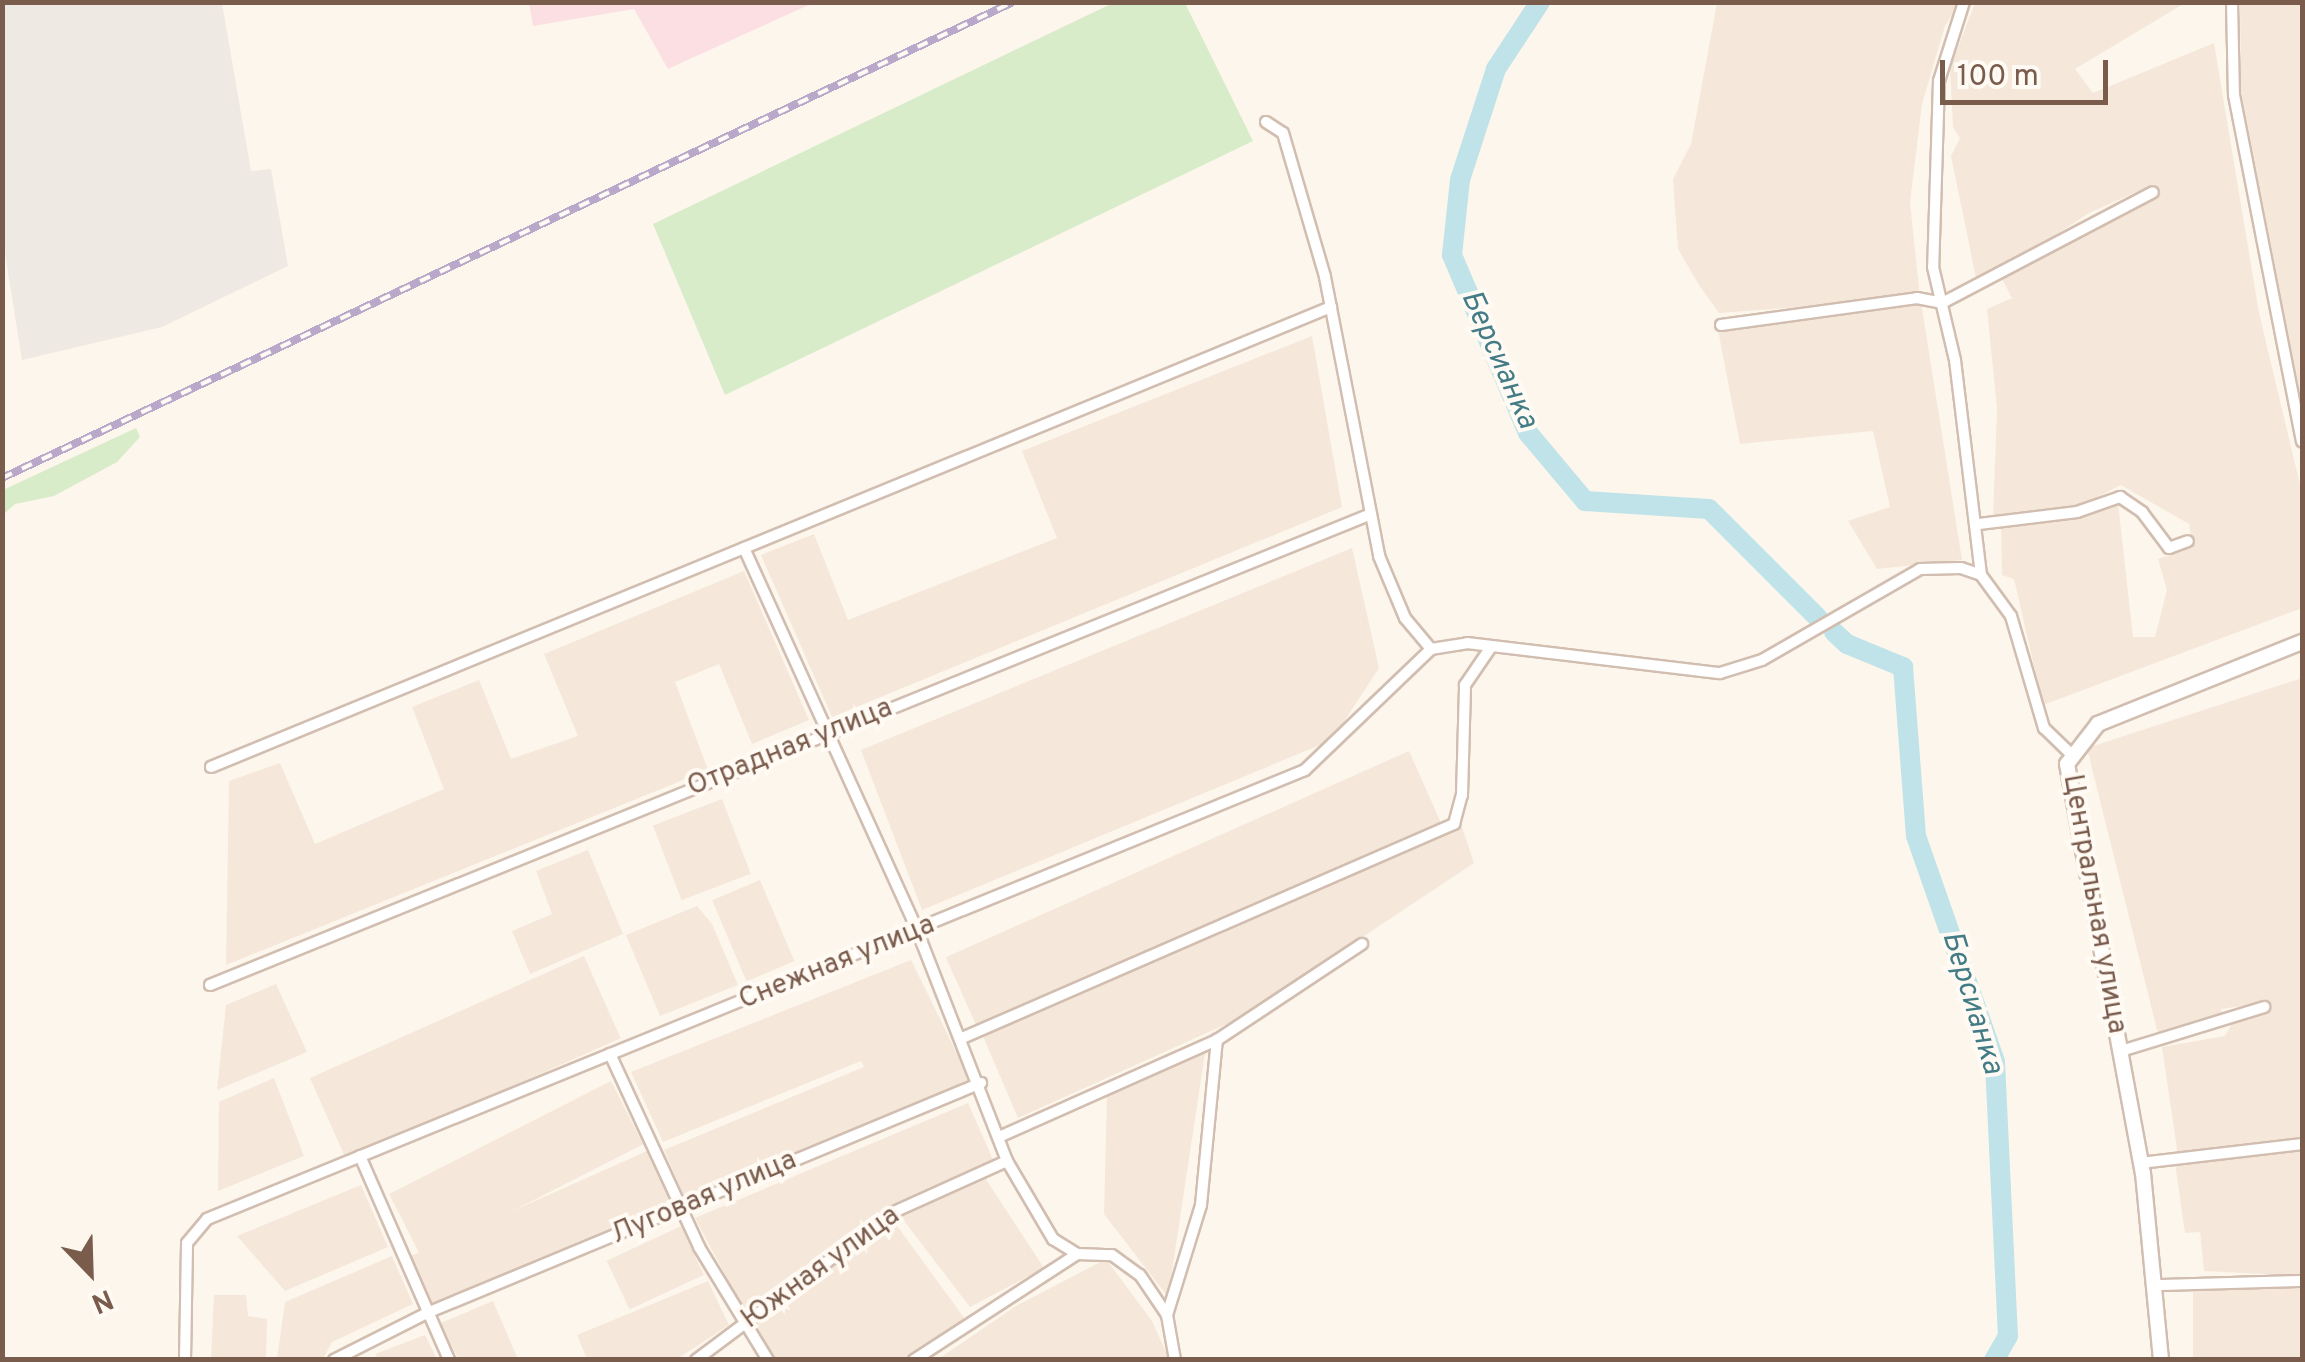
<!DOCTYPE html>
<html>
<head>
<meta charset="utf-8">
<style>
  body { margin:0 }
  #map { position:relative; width:2305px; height:1362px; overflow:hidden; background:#fdf6ec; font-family:Overpass,sans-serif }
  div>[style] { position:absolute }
  .residential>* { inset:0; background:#f5e8da; transform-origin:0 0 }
  .industrial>* { inset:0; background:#efe9e4 }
  .medical>* { inset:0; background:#fbdfe3 }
  .green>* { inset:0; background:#d8ecc9 }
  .river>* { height:20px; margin:-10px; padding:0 10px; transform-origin:10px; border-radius:10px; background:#bfe3e8 }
  .roads { filter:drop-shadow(2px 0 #d1beb0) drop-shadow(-2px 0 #d1beb0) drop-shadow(0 2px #d1beb0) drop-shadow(0 -2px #d1beb0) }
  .street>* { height:10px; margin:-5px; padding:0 5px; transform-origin:5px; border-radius:5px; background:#fff }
  .secondary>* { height:14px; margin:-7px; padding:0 7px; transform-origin:7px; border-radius:7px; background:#fff }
  .rail>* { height:8px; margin-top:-4px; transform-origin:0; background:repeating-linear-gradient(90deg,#fffaf3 0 11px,#b9a8c9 0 22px); box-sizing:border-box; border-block:2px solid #b9a8c9 }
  span { translate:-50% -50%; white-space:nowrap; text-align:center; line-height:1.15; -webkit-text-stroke:8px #fffaf3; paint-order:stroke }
  .street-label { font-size:28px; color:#7a5c4d }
  .water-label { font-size:30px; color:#437c86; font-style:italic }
  .frame { position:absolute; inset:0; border:5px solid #7a5c4d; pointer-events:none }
  .north { position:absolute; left:40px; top:1222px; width:100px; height:100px; -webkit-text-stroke:8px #fffaf3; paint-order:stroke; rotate:157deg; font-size:28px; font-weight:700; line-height:40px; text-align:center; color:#7a5c4d }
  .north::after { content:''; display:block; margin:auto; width:35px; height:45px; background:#7a5c4d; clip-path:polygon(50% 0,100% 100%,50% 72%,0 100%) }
  .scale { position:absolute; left:1940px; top:60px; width:168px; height:45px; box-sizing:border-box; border:5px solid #7a5c4d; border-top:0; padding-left:12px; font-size:30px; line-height:35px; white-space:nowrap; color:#7a5c4d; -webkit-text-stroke:8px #fffaf3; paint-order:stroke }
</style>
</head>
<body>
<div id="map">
  <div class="residential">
    <i style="clip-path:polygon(1717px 3px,1959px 3px,1945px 26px,1922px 104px,1910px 202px,1920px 298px,1719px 313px,1699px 285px,1678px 249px,1673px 179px,1691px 144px)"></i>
    <i style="clip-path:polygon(1975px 3px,2185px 3px,2075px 69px,2093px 93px,2214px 43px,2259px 313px,2302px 493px,2302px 608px,2043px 705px,2014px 579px,2002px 575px,2001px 525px,2118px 503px,2133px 637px,2155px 637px,2167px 590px,2158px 559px,2193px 547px,2189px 524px,2121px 485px,2074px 509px,1993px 517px,1997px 409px,1987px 309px,2012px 298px,2000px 275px,2159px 193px,2154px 184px,2089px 213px,2005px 268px,1976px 278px,1951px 156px,1960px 138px,1953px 127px,1950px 68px)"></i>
    <i style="clip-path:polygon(2240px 3px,2302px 3px,2302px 404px,2241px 91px)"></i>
    <i style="clip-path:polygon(1921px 302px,1962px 560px,1877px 569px,1848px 521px,1890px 507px,1873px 431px,1740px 444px,1718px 330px)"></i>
    <i style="clip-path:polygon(1312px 336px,1342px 507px,832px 717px,761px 555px,814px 534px,848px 620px,1057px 538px,1022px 451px)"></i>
    <i style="clip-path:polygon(1352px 548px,1379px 668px,1332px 740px,922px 910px,861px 750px)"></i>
    <i style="clip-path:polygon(744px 571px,809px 720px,752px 744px,719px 664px,675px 682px,708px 770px,226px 965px,229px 781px,280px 763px,315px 844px,444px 789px,412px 707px,479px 680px,511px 759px,578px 736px,544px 654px)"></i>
    <i style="clip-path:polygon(2302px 678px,2302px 1139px,2178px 1156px,2162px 1047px,2225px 1036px,2236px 1016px,2271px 1010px,2270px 1002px,2221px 1009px,2223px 1019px,2158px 1034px,2087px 748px)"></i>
    <i style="left:1409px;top:751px;width:79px;height:507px;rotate:66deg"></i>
    <i style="left:722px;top:799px;width:80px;height:74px;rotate:69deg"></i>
    <i style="clip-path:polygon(1461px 824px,1474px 863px,1242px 1017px,1018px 1118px,982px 1034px)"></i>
    <i style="clip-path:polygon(588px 850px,623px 934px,530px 974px,512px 931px,552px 914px,536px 871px)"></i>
    <i style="left:760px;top:880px;width:88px;height:52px;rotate:67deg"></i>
    <i style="clip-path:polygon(697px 906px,712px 924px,738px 985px,660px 1016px,626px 935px)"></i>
    <i style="left:584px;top:956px;width:90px;height:300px;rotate:66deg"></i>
    <i style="clip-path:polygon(911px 960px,970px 1080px,686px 1201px,664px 1150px,864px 1067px,861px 1061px,663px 1142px,631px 1072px)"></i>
    <i style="clip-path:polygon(276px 984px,307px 1052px,217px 1090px,226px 1005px)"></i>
    <i style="clip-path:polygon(1205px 1053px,1168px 1297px,1104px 1214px,1107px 1095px)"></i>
    <i style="clip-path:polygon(274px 1078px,304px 1156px,218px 1191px,219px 1102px)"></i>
    <i style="left:611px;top:1081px;width:71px;height:249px;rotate:63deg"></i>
    <i style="clip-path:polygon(968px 1103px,995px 1164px,848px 1233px,745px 1312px,695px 1218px)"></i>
    <i style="clip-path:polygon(2302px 1149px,2302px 1276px,2204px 1271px,2200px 1232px,2185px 1233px,2175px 1164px)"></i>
    <i style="left:647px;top:1151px;width:60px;height:260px;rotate:66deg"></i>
    <i style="clip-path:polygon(985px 1178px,1044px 1268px,970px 1307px,901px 1217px)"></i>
    <i style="clip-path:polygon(361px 1185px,388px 1247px,285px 1291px,237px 1236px)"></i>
    <i style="clip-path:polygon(895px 1223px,965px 1319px,908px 1360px,776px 1359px,751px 1324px)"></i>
    <i style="left:681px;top:1226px;width:54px;height:82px;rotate:65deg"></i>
    <i style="clip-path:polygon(392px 1256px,413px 1304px,332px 1342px,323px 1359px,277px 1359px,285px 1302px)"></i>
    <i style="clip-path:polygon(1106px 1259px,1152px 1321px,1169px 1359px,937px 1360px,1016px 1306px)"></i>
    <i style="clip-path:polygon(708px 1281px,729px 1325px,677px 1359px,587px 1359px,577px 1335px)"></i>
    <i style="left:2302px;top:1287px;width:72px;height:109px;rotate:90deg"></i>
    <i style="clip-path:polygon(214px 1295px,246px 1295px,248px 1316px,267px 1319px,266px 1359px,211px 1359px)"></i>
    <i style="clip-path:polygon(493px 1301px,517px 1357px,458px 1359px,441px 1323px)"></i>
    <i style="clip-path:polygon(425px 1335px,437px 1359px,378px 1359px,375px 1354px)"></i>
  </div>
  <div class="industrial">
    <i style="clip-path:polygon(2px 3px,222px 3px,251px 171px,271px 169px,288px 266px,162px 327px,22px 360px,3px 241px)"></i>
  </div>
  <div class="medical">
    <i style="clip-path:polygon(529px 3px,529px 2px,813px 3px,668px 69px,634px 9px,533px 26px)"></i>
  </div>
  <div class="green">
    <i style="clip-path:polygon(1115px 2px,1185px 3px,1253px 141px,725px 395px,653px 224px)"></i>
    <i style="clip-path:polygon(136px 428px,140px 437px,117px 462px,54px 496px,15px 504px,3px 515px,3px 490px)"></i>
  </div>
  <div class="river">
    <i style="left:1540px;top:2px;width:80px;rotate:123.3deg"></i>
    <i style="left:1496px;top:69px;width:117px;rotate:108deg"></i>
    <i style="left:1460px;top:180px;width:75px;rotate:96.1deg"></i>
    <i style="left:1452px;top:255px;width:194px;rotate:66.9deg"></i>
    <i style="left:1528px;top:433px;width:89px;rotate:50deg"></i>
    <i style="left:1585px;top:501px;width:124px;rotate:3.7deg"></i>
    <i style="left:1709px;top:509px;width:154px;rotate:45deg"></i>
    <i style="left:1834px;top:632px;width:18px;rotate:43deg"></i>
    <i style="left:1847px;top:644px;width:61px;rotate:22.3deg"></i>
    <i style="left:1903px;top:667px;width:169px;rotate:85.6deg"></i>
    <i style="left:1916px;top:836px;width:239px;rotate:70.7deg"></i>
    <i style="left:1995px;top:1062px;width:274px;rotate:87.3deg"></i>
    <i style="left:2008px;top:1336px;width:28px;rotate:120deg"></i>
  </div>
  <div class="roads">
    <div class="street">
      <i style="left:1964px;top:2px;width:83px;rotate:107.6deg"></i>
      <i style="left:1939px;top:81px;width:186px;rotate:91.8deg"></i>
      <i style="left:1933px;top:267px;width:96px;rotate:76.7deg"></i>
      <i style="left:1955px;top:360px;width:217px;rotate:83.1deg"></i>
      <i style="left:1981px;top:575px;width:51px;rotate:53.8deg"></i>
      <i style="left:2011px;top:616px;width:117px;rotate:73.6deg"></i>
      <i style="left:2044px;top:728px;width:37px;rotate:44deg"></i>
      <i style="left:2232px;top:2px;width:93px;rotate:88.8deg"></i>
      <i style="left:2234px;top:95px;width:353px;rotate:78.9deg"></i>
      <i style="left:1266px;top:122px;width:20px;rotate:33deg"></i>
      <i style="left:1283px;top:133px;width:150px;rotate:73.7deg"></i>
      <i style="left:1325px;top:277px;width:284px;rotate:79deg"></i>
      <i style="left:1379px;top:556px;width:67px;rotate:67.2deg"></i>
      <i style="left:1405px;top:618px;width:40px;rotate:50deg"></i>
      <i style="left:1431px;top:649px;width:36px;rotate:-9deg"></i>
      <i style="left:1467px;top:643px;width:255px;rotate:6.8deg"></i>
      <i style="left:1720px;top:673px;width:44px;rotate:-17.2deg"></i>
      <i style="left:1762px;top:660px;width:182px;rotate:-29.9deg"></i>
      <i style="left:1920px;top:569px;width:41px;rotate:-1.4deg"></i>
      <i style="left:1961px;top:568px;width:21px;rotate:19deg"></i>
      <i style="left:1721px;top:325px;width:198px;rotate:-7.8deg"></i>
      <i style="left:1917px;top:298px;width:25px;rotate:11deg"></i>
      <i style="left:1942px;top:303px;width:238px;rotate:-27.7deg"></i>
      <i style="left:1979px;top:524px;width:99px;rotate:-7deg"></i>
      <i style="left:2077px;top:512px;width:46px;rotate:-19.2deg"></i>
      <i style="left:2120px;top:497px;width:27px;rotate:34deg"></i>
      <i style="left:2142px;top:512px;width:45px;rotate:53.1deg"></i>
      <i style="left:2169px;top:548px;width:20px;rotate:-20deg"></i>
      <i style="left:744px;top:548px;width:419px;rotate:65.6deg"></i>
      <i style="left:917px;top:930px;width:248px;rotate:68.7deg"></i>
      <i style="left:1007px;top:1161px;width:91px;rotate:59.5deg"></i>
      <i style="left:1053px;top:1239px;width:28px;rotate:32deg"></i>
      <i style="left:1077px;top:1254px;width:35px;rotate:2deg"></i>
      <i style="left:1112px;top:1255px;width:34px;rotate:36deg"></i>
      <i style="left:1140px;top:1275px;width:48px;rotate:56deg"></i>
      <i style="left:1167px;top:1315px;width:46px;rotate:79.9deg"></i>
      <i style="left:211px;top:767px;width:1211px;rotate:-22.33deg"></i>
      <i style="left:210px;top:985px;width:1253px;rotate:-22.08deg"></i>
      <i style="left:962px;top:1038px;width:537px;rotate:-23.51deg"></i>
      <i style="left:1454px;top:824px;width:30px;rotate:-75deg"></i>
      <i style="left:1462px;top:795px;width:110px;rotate:-88.4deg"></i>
      <i style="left:1465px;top:685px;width:46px;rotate:-55.6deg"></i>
      <i style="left:2121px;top:1051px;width:150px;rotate:-17.1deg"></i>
      <i style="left:610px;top:1054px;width:213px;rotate:65.2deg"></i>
      <i style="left:699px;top:1247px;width:132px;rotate:58.6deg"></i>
      <i style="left:999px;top:1137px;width:239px;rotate:-24deg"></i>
      <i style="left:1217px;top:1040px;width:174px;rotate:-33.5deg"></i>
      <i style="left:360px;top:1156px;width:223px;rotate:66.4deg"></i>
      <i style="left:2141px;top:1163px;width:162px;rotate:-6.7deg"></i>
      <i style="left:2158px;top:1285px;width:144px;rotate:-1.6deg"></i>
      <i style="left:1167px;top:1315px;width:115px;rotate:-72.8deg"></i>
      <i style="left:1201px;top:1205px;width:166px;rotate:-84.5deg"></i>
      <i style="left:185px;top:1360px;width:117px;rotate:-89deg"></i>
      <i style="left:187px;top:1243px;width:31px;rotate:-50deg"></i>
      <i style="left:207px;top:1219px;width:1186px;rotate:-22.24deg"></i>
      <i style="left:1305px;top:770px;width:175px;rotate:-43.8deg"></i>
      <i style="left:334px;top:1360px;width:104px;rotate:-26.8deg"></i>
      <i style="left:427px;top:1313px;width:600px;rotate:-22.55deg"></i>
      <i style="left:696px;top:1360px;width:247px;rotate:-36.8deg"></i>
      <i style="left:894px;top:1212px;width:124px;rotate:-24.3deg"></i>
      <i style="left:914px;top:1360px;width:194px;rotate:-33deg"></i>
    </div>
    <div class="secondary">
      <i style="left:2161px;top:1360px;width:187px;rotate:-95.5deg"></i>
      <i style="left:2143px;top:1174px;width:417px;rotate:-100.5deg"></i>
      <i style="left:2067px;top:764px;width:51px;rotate:-52.2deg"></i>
      <i style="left:2098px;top:724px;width:220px;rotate:-21.9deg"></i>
    </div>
  </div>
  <div class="rail">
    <i style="left:2px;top:478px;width:1117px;rotate:-25.21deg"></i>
  </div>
  <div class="street-label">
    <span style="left:790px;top:748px;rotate:-22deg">Отрадная улица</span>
    <span style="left:2094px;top:904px;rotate:80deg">Центральная улица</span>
    <span style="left:837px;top:963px;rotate:-22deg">Снежная улица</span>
    <span style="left:704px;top:1198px;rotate:-23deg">Луговая улица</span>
    <span style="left:821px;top:1268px;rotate:-36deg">Южная улица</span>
  </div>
  <div class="water-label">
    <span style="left:1498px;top:360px;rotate:66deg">Берсианка</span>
    <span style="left:1971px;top:1003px;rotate:73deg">Берсианка</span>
  </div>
  <div class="frame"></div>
  <div class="north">N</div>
  <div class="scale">100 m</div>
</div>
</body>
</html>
